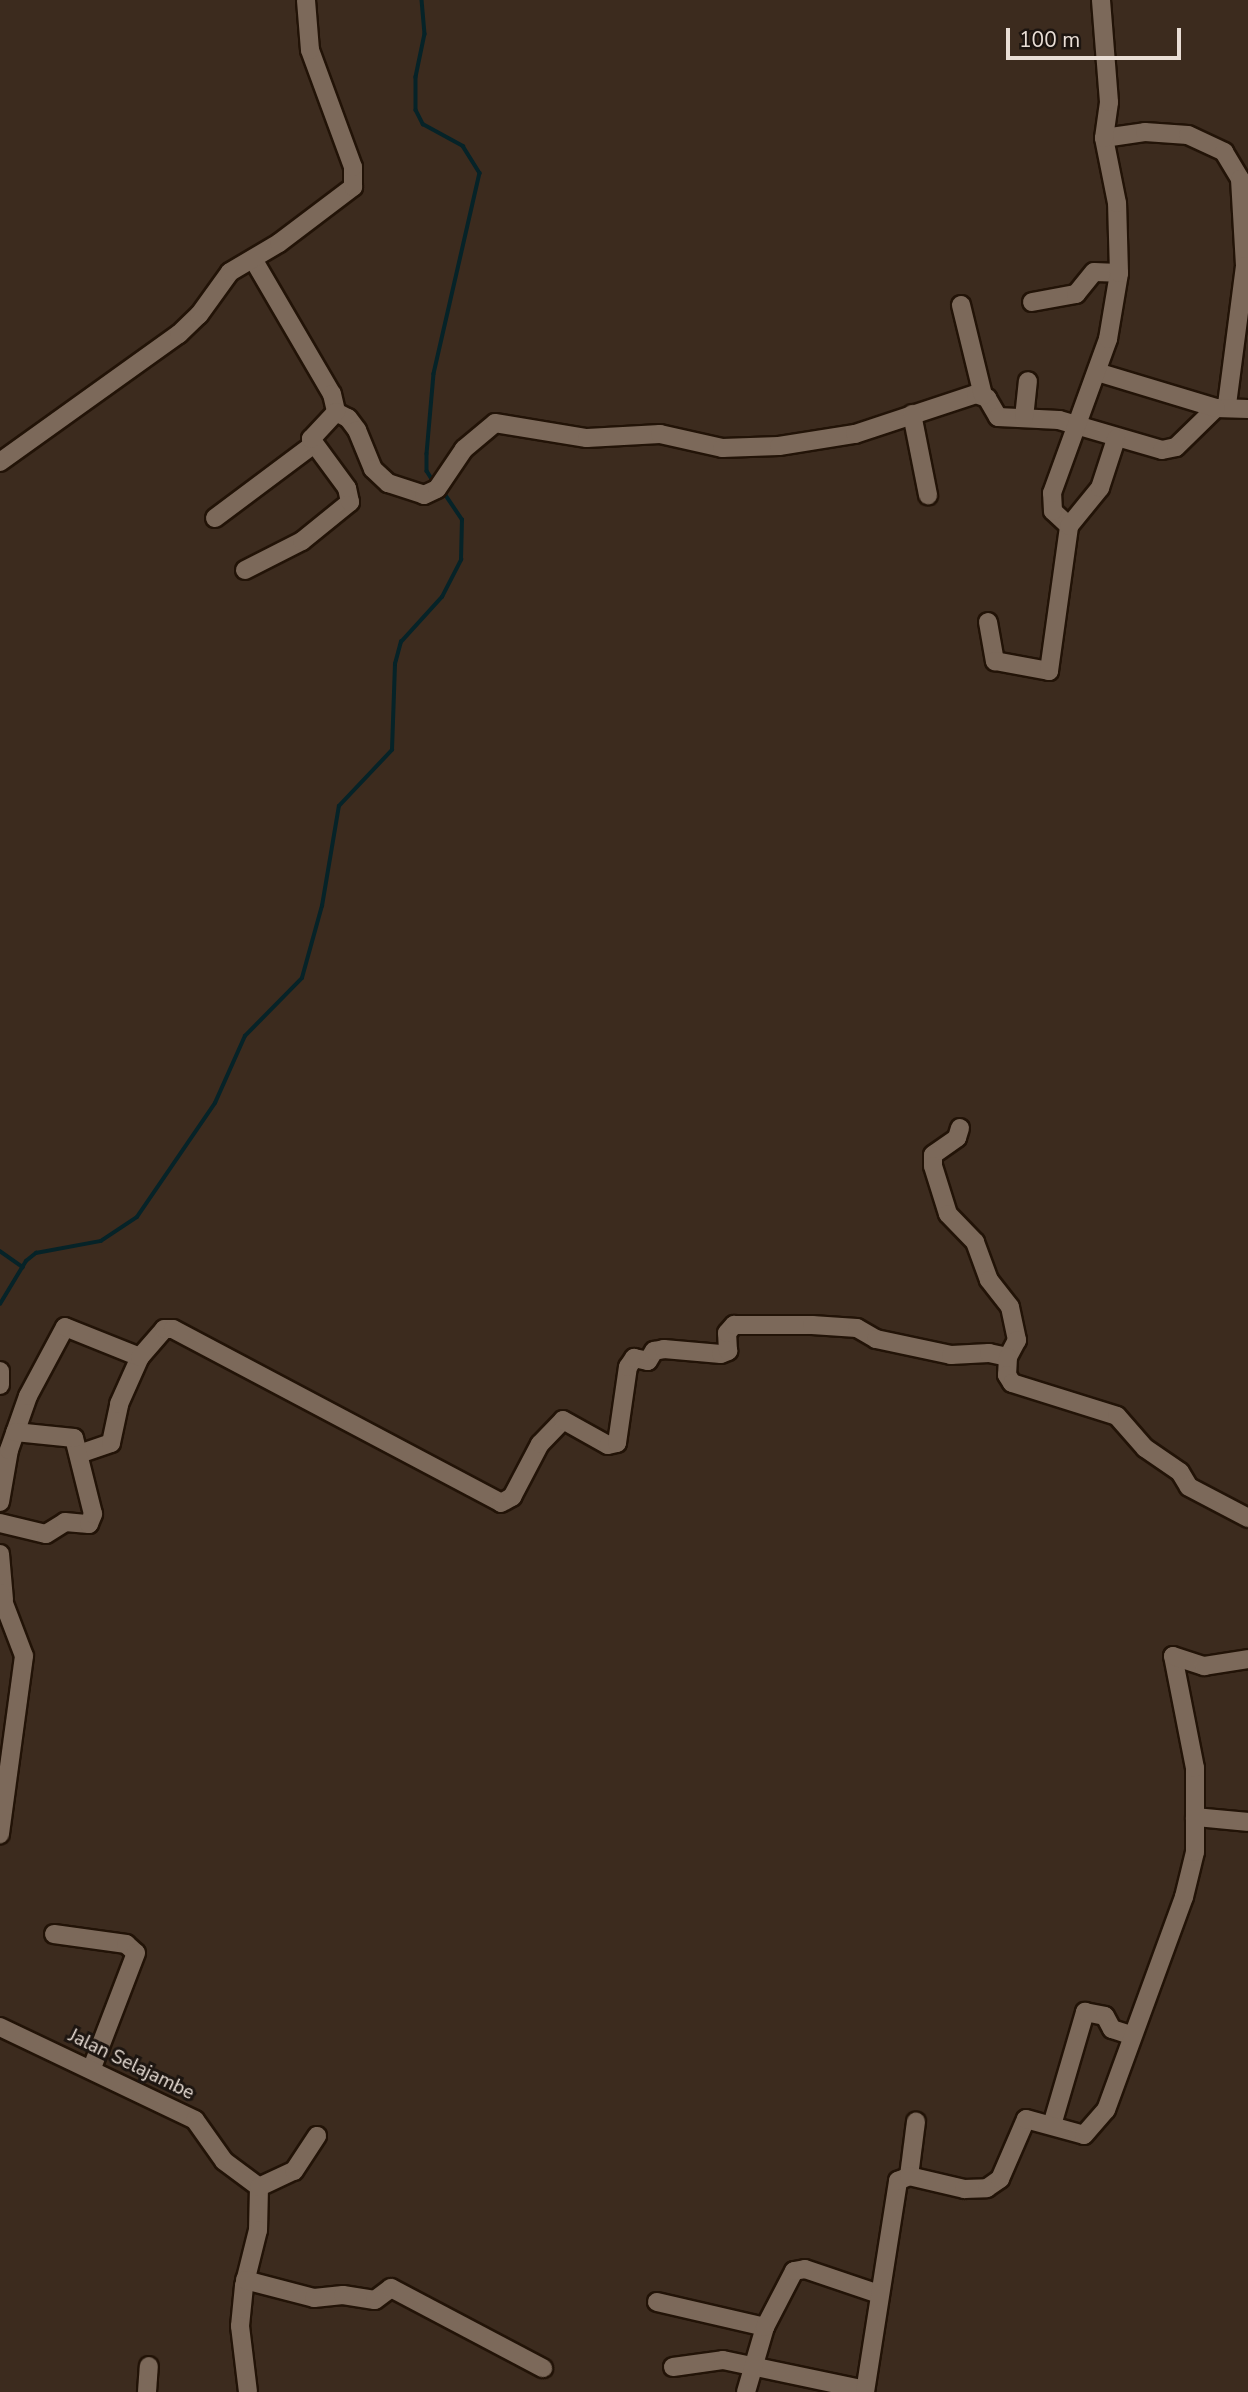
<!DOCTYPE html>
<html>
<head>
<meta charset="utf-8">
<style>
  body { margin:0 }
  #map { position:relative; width:1248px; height:2392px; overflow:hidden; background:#3c2b1e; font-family:"Nunito Sans",sans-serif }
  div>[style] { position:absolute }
  .stream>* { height:3.5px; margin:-1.75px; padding:0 1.75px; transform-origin:1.75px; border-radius:1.75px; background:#062328 }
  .roads { filter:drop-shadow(2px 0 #221307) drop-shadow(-2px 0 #221307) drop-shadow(0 2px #221307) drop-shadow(0 -2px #221307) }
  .minor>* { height:18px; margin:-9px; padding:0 9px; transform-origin:9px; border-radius:9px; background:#7c695a }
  span { translate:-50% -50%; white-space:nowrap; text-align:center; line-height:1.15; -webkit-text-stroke:6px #1d1510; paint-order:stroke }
  .street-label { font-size:19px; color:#e9ded6 }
  .scale { position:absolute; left:1006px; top:28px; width:175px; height:32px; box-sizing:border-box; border:4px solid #e9ded6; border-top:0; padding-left:9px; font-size:21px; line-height:24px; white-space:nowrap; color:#e9ded6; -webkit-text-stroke:5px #1d1510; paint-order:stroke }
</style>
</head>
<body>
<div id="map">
  <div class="stream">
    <i style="left:422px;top:0;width:34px;rotate:85deg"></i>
    <i style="left:425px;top:34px;width:44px;rotate:101.8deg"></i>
    <i style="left:416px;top:77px;width:33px;rotate:90deg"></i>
    <i style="left:416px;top:110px;width:16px;rotate:63deg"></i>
    <i style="left:423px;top:124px;width:46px;rotate:28.8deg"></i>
    <i style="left:463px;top:146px;width:32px;rotate:58deg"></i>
    <i style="left:480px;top:173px;width:206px;rotate:102.9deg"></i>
    <i style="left:434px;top:374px;width:80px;rotate:95deg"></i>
    <i style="left:427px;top:454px;width:17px;rotate:90deg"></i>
    <i style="left:427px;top:471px;width:13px;rotate:58deg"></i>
    <i style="left:0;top:1251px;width:28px;rotate:35deg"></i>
    <i style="left:0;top:1304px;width:50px;rotate:-58.8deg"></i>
    <i style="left:26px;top:1261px;width:13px;rotate:-39deg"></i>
    <i style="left:36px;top:1253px;width:66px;rotate:-10.5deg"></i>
    <i style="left:101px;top:1241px;width:43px;rotate:-33.7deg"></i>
    <i style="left:137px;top:1217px;width:138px;rotate:-55.6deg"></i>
    <i style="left:215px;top:1103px;width:73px;rotate:-65.9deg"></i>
    <i style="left:245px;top:1036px;width:81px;rotate:-45.5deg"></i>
    <i style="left:302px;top:978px;width:75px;rotate:-74.5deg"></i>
    <i style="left:322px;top:906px;width:101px;rotate:-80.4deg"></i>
    <i style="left:339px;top:806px;width:77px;rotate:-46.6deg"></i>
    <i style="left:392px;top:750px;width:86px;rotate:-88deg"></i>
    <i style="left:395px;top:664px;width:23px;rotate:-75deg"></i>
    <i style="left:401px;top:642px;width:61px;rotate:-47.7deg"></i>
    <i style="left:442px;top:597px;width:42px;rotate:-62.8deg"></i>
    <i style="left:461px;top:560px;width:40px;rotate:-88.6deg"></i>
    <i style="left:462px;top:520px;width:36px;rotate:-124deg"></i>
  </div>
  <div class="roads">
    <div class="minor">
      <i style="left:1104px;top:138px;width:41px;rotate:-8.3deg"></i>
      <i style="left:1145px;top:132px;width:43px;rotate:4deg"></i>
      <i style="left:1188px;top:135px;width:40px;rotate:25deg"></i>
      <i style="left:1224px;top:152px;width:31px;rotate:59deg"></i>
      <i style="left:1240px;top:179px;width:87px;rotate:86.7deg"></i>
      <i style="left:1245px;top:266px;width:140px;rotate:97.4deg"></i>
      <i style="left:253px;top:259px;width:156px;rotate:59.7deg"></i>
      <i style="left:332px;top:394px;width:18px;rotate:77deg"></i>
      <i style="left:336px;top:412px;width:13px;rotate:27deg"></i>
      <i style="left:348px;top:418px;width:15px;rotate:53deg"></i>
      <i style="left:357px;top:430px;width:42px;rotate:67.7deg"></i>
      <i style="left:373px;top:469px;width:21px;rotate:43deg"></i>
      <i style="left:388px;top:483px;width:38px;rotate:18deg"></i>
      <i style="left:424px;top:495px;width:14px;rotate:-25deg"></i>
      <i style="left:437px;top:489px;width:48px;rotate:-56deg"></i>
      <i style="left:464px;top:449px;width:40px;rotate:-40deg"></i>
      <i style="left:495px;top:423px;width:93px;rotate:9.3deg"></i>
      <i style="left:587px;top:438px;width:73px;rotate:-3.1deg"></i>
      <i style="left:660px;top:434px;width:64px;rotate:12.7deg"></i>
      <i style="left:722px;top:448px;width:57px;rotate:-2deg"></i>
      <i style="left:779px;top:446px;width:77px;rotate:-9deg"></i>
      <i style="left:855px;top:434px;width:127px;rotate:-18.3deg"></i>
      <i style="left:976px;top:394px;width:12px;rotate:20deg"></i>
      <i style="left:987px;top:398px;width:22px;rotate:60deg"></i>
      <i style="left:998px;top:417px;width:61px;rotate:2.8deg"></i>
      <i style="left:1059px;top:420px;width:107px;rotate:16.2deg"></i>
      <i style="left:1162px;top:450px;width:14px;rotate:-12deg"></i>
      <i style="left:1176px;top:447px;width:56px;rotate:-44.3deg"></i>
      <i style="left:1216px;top:408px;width:32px;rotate:2deg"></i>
      <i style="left:1032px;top:302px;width:45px;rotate:-10.3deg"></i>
      <i style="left:1076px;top:294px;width:28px;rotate:-51deg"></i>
      <i style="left:1094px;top:272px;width:25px;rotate:2deg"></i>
      <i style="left:961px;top:305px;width:93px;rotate:76.3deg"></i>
      <i style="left:1097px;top:372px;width:124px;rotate:16.8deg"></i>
      <i style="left:912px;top:414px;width:83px;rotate:78.8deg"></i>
      <i style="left:1024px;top:418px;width:37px;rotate:-84deg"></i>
      <i style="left:0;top:462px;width:220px;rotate:-35.6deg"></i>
      <i style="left:179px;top:334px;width:28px;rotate:-44deg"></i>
      <i style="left:199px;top:315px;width:53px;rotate:-54.2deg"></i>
      <i style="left:230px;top:272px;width:57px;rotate:-30.6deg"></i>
      <i style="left:279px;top:243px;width:93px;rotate:-37.1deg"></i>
      <i style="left:353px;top:187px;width:20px;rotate:-90deg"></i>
      <i style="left:353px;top:167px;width:125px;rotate:-110.2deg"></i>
      <i style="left:310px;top:50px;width:50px;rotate:-94.6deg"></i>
      <i style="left:215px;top:518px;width:124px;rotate:-36.8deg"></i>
      <i style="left:1069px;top:526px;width:22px;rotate:-137deg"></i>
      <i style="left:1053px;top:511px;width:18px;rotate:-93deg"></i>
      <i style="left:1052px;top:493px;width:164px;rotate:-70deg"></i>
      <i style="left:1108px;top:339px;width:67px;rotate:-80.5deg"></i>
      <i style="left:1119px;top:273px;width:70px;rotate:-91.6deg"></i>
      <i style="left:1117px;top:203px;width:66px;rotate:-101.3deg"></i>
      <i style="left:1104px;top:138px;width:36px;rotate:-82deg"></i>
      <i style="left:1109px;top:102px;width:102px;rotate:-94.5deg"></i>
      <i style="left:245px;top:570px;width:64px;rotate:-27deg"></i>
      <i style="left:302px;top:541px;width:62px;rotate:-39.1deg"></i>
      <i style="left:350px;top:502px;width:14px;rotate:-102deg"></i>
      <i style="left:347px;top:488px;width:61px;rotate:-126.3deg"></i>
      <i style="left:311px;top:439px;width:37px;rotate:-47deg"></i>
      <i style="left:988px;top:622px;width:40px;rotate:80deg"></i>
      <i style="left:995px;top:661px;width:55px;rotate:10.5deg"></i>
      <i style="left:1049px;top:671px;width:146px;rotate:-82.1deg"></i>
      <i style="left:1069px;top:526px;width:49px;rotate:-50.8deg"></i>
      <i style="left:1100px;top:488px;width:52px;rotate:-71.9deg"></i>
      <i style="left:960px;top:1128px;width:10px;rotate:107deg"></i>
      <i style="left:957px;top:1138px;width:29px;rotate:145deg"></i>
      <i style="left:933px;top:1155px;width:11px;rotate:90deg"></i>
      <i style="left:933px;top:1166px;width:50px;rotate:72.6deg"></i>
      <i style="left:948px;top:1214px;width:39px;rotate:46deg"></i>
      <i style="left:975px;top:1242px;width:40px;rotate:69.8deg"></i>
      <i style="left:989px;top:1280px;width:34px;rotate:52deg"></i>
      <i style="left:1010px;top:1307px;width:34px;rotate:78deg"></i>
      <i style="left:1017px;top:1340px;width:19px;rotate:118deg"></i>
      <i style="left:0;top:1371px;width:14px;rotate:90deg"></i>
      <i style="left:79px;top:1454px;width:34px;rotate:-19deg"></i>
      <i style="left:111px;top:1443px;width:40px;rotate:-78deg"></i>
      <i style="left:119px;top:1404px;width:51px;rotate:-65.9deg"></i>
      <i style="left:0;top:1502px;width:53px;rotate:-80.2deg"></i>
      <i style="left:9px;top:1450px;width:57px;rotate:-70.6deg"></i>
      <i style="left:28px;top:1396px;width:78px;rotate:-61.8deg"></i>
      <i style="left:65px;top:1327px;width:81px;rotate:21.8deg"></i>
      <i style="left:140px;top:1357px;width:37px;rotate:-49deg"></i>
      <i style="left:164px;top:1329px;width:9px"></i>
      <i style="left:173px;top:1329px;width:371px;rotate:27.9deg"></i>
      <i style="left:501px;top:1503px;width:13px;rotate:-29deg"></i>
      <i style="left:512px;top:1497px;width:60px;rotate:-62.2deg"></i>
      <i style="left:540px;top:1444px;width:33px;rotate:-46deg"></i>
      <i style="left:563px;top:1420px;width:51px;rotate:29.1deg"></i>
      <i style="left:608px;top:1445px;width:9px;rotate:-13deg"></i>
      <i style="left:617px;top:1443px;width:77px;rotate:-81.8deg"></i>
      <i style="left:628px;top:1367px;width:11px;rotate:-56deg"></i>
      <i style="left:634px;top:1358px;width:14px;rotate:12deg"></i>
      <i style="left:648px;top:1361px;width:12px;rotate:-59deg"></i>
      <i style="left:654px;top:1351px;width:10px;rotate:-11deg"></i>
      <i style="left:664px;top:1349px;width:57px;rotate:5deg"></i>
      <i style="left:721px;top:1354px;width:8px;rotate:-23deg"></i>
      <i style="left:728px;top:1351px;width:18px;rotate:-93deg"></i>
      <i style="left:727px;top:1333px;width:11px;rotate:-49deg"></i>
      <i style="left:734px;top:1325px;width:78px"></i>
      <i style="left:812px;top:1325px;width:45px;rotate:3.8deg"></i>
      <i style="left:857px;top:1328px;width:22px;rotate:30deg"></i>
      <i style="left:876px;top:1339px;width:77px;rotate:12deg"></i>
      <i style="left:951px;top:1355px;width:38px;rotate:-3deg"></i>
      <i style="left:989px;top:1353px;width:19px;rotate:12deg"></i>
      <i style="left:1008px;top:1357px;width:18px;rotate:93deg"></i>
      <i style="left:1007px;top:1375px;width:9px;rotate:58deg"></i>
      <i style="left:1012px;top:1383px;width:110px;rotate:17.4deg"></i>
      <i style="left:1117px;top:1416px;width:43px;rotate:48.8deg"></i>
      <i style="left:1145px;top:1448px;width:42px;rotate:34.4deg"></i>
      <i style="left:1180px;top:1472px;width:17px;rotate:59deg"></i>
      <i style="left:1189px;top:1487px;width:67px;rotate:27.7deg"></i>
      <i style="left:0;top:1523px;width:47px;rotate:13.4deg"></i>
      <i style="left:46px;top:1534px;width:22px;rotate:-32deg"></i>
      <i style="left:65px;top:1522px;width:24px;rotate:5deg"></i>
      <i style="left:89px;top:1524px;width:11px;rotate:-68deg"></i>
      <i style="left:93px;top:1514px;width:78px;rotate:-104deg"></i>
      <i style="left:74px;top:1438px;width:59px;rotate:-174.2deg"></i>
      <i style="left:0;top:1554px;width:46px;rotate:85deg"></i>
      <i style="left:0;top:1593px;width:67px;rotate:69.1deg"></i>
      <i style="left:24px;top:1656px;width:180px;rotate:97.7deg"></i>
      <i style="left:1195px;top:1817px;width:53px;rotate:5.4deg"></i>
      <i style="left:54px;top:1934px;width:73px;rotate:7.9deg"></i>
      <i style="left:126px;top:1944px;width:13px;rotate:42deg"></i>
      <i style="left:136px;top:1953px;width:125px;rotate:111deg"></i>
      <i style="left:0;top:2027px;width:216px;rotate:25.5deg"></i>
      <i style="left:195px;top:2120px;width:50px;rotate:54.7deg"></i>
      <i style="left:224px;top:2161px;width:44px;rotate:36.6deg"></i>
      <i style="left:259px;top:2187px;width:43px;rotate:91.3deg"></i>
      <i style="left:258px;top:2230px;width:58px;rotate:104deg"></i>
      <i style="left:244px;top:2286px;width:40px;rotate:95.7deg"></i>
      <i style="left:240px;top:2326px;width:66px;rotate:83.1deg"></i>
      <i style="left:1052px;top:2125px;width:118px;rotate:-73.7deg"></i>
      <i style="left:1085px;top:2012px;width:20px;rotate:11deg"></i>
      <i style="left:1105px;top:2016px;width:15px;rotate:62deg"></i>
      <i style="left:1112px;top:2029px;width:19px;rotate:18deg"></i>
      <i style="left:909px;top:2176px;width:55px;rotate:-82.7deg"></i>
      <i style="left:259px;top:2187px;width:38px;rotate:-25deg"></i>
      <i style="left:294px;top:2171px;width:42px;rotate:-56.7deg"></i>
      <i style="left:245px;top:2280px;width:71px;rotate:14.6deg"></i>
      <i style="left:314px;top:2298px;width:29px;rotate:-6deg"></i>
      <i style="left:343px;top:2295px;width:32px;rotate:9deg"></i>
      <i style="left:375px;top:2300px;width:20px;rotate:-37deg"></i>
      <i style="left:391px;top:2288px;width:172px;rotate:27.8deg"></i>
      <i style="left:657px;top:2302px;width:111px;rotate:13deg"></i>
      <i style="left:673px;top:2367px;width:50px;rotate:-8deg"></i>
      <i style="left:723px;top:2360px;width:145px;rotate:11.9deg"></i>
      <i style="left:147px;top:2392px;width:26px;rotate:-86deg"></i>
      <i style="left:746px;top:2392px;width:68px;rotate:-73.7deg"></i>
      <i style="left:765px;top:2327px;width:63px;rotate:-62.6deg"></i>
      <i style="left:794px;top:2271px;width:11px;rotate:-10deg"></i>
      <i style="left:805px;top:2269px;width:78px;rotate:18.7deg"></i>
      <i style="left:865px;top:2392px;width:214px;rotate:-81.1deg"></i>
      <i style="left:898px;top:2181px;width:12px;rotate:-24deg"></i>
      <i style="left:909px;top:2176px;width:57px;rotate:13.3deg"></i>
      <i style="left:964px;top:2189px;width:23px;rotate:-2deg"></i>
      <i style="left:987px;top:2188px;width:16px;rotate:-35deg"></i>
      <i style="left:1000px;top:2179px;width:65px;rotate:-66.6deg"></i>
      <i style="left:1026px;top:2119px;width:60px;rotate:15.4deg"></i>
      <i style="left:1084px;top:2135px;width:33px;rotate:-49deg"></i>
      <i style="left:1106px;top:2110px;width:227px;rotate:-69.9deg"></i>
      <i style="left:1184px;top:1897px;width:46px;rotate:-76.3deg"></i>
      <i style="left:1195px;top:1852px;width:84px;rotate:-90deg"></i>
      <i style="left:1195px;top:1768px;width:114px;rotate:-101.1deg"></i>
      <i style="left:1173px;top:1656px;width:33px;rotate:18deg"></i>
      <i style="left:1204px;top:1666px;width:45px;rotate:-9deg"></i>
    </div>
  </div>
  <div class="street-label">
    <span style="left:131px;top:2065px;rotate:26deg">Jalan Selajambe</span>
  </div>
  <div class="scale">100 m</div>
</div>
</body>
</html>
